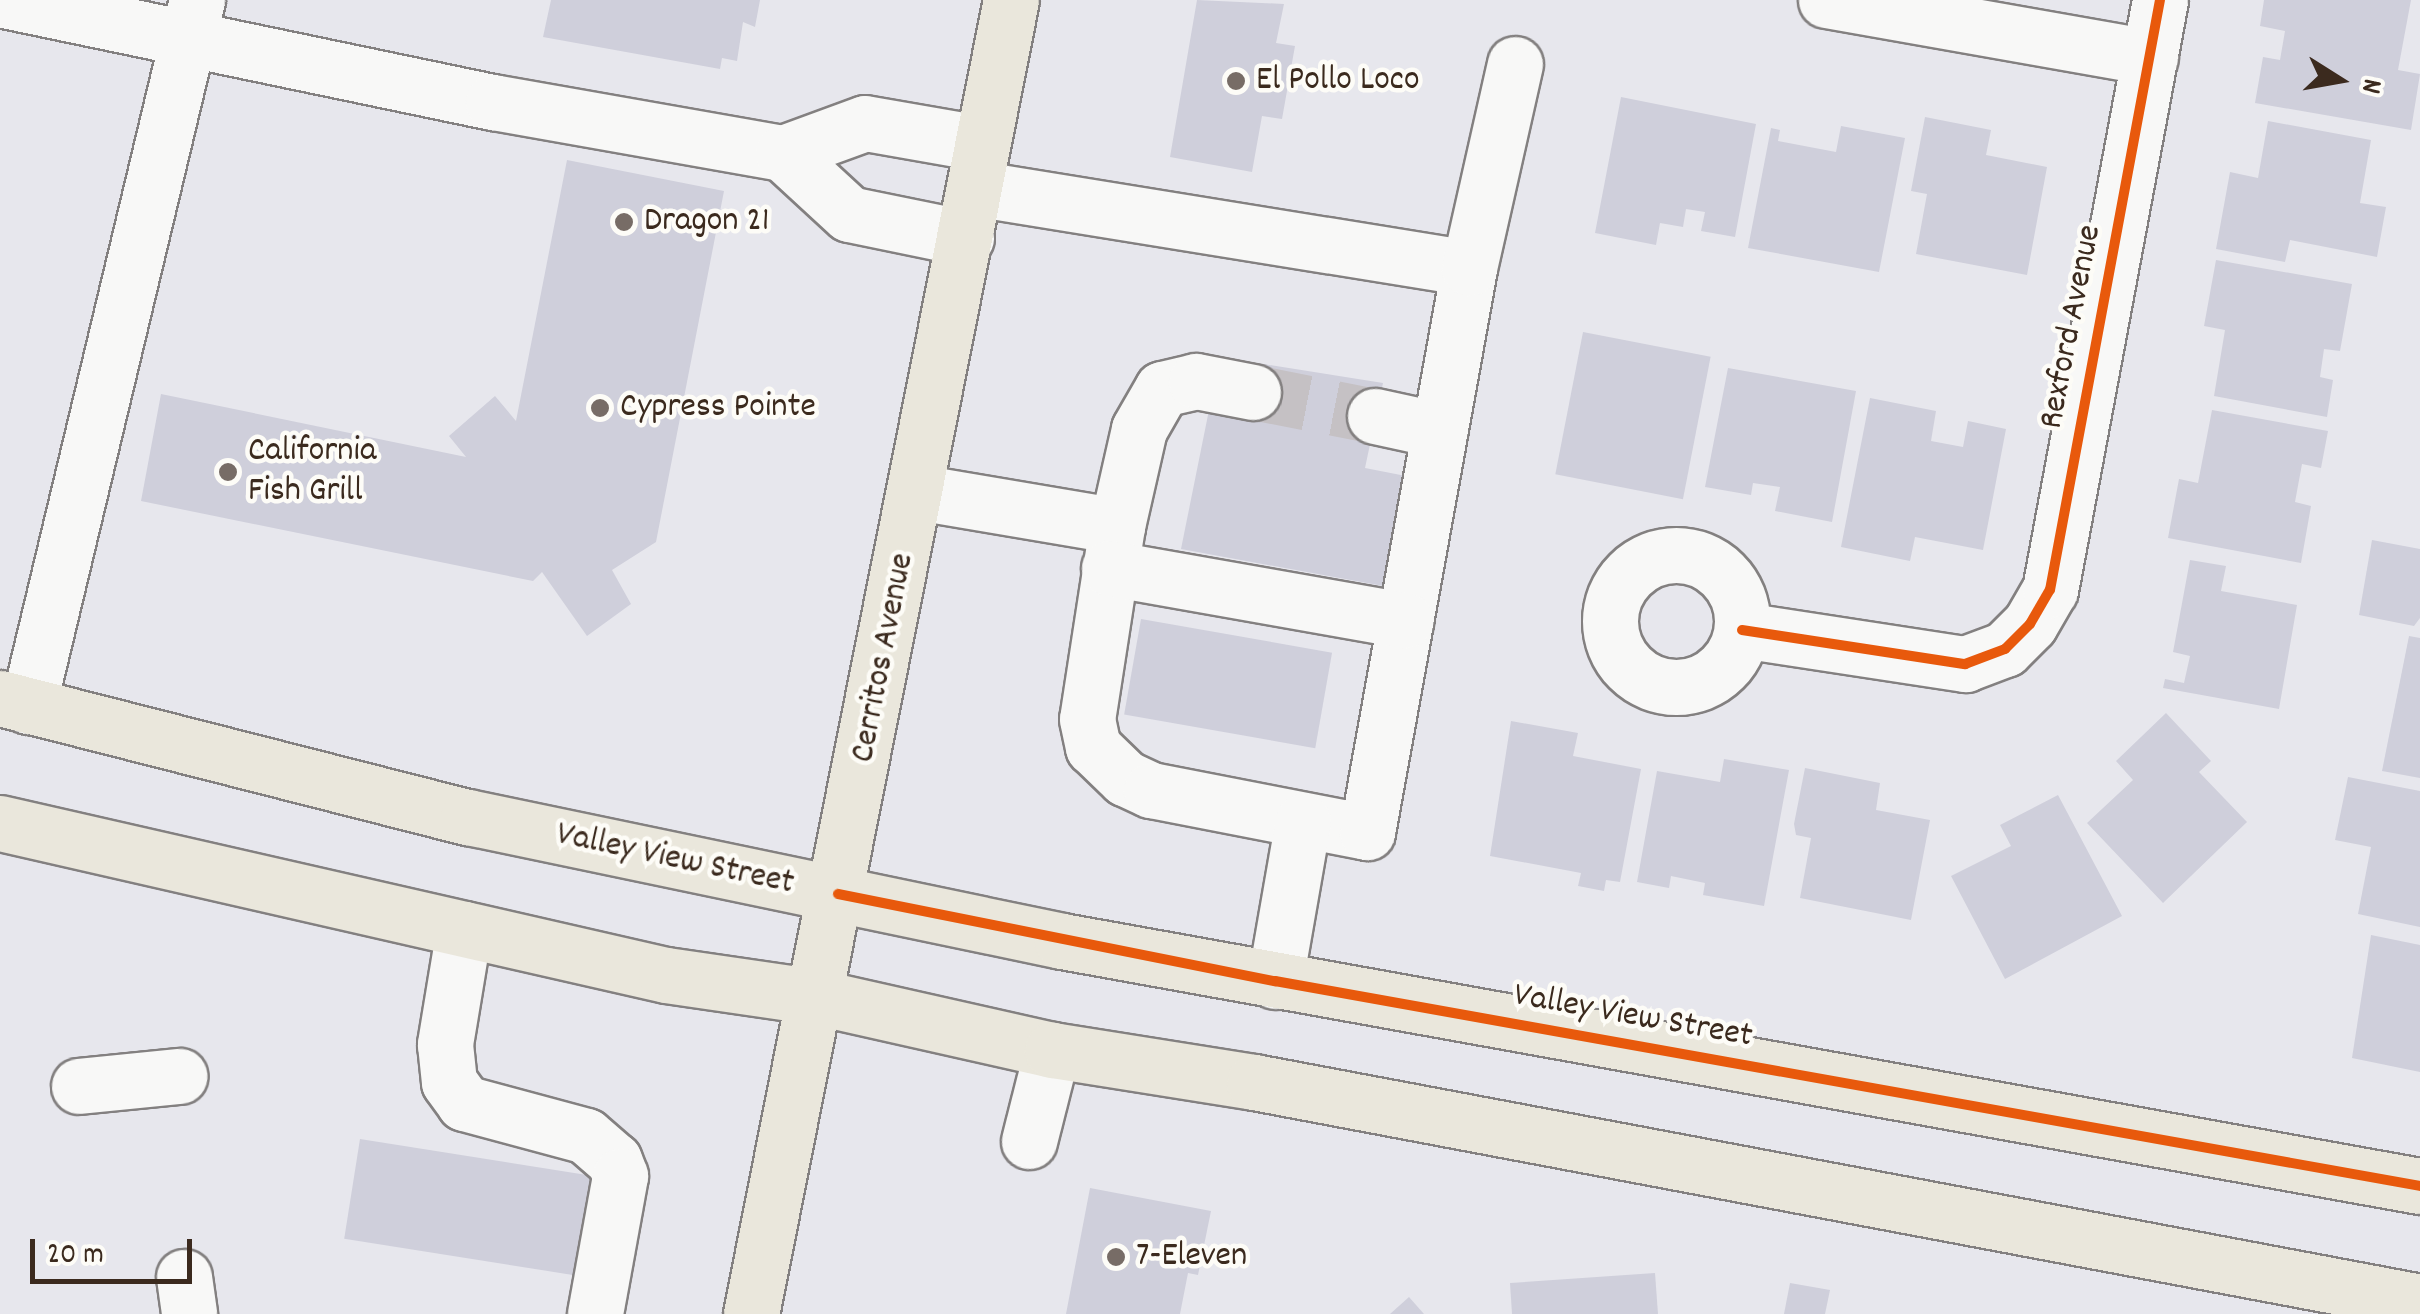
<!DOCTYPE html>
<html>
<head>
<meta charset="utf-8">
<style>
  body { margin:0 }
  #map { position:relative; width:2420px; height:1314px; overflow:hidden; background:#e7e7ed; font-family:Dekko,sans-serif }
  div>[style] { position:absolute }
  .building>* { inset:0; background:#cfcfdb; transform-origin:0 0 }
  .minor-tunnel>* { height:55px; margin-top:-27.5px; transform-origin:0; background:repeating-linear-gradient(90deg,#c5c1c4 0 55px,transparent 0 83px) }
  .roads { filter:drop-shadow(2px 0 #838080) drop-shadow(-2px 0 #838080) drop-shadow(0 2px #838080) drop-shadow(0 -2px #838080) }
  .minor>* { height:55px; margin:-27.5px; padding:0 27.5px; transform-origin:27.5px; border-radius:27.5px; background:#f8f8f7 }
  .minor>.ring { margin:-27.5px; padding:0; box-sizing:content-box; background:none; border:55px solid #f8f8f7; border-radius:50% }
  .major>* { height:55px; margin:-27.5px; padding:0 27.5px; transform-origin:27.5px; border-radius:27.5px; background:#eae7dc }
  .cycleway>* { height:10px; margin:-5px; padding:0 5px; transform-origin:5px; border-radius:5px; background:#e8590c }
  .dots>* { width:28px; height:28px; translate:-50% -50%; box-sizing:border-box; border:5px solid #fdfcf7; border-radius:50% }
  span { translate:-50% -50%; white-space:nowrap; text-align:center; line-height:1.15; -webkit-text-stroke:9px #fdfcf7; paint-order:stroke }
  .poi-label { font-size:35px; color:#3b2a1e }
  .left { translate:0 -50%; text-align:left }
  .street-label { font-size:35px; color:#3b2a1e }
  .north { position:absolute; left:2290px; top:30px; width:100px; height:100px; -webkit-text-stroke:8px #fdfcf7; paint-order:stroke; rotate:101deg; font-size:28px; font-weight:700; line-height:40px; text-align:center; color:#3b2a1e }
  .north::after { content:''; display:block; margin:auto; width:35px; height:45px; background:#3b2a1e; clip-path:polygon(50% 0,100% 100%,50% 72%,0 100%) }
  .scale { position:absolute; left:30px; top:1239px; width:162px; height:45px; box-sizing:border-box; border:5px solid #3b2a1e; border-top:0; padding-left:12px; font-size:30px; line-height:35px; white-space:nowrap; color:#3b2a1e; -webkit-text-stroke:8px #fdfcf7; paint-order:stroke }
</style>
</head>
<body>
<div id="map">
  <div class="building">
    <i style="clip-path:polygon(551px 0,760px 0,755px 27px,743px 22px,737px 61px,722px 58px,720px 69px,543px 37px)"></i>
    <i style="clip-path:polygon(1197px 0,1284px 4px,1276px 43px,1295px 46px,1282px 119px,1262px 116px,1252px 172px,1170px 157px)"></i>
    <i style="clip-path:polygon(2264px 0,2411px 0,2398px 70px,2420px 74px,2411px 130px,2255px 103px,2263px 57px,2280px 60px,2285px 31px,2260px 26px)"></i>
    <i style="clip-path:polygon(1621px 97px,1756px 124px,1735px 237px,1701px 231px,1705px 212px,1686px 209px,1683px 227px,1660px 223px,1656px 245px,1595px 233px)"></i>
    <i style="clip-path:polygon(1925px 117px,1991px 130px,1986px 155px,2047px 167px,2027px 275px,1916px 254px,1927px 194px,1911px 191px)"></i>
    <i style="clip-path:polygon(2268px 121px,2371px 140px,2360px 203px,2386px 207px,2377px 257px,2290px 240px,2285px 262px,2216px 249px,2230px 172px,2258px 178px)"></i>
    <i style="clip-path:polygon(1841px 126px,1905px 138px,1879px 272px,1748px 248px,1771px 128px,1780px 130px,1778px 141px,1836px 152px)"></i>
    <i style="clip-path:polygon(567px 160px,724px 191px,656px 542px,612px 570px,631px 604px,587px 636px,542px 572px,533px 581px,141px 501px,161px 394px,466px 457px,449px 436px,495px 396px,516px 421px)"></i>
    <i style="clip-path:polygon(2216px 260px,2352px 284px,2340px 351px,2324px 349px,2320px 377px,2333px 380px,2327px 417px,2214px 396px,2225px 330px,2204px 326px)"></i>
    <i style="left:1583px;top:332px;width:130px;height:145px;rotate:11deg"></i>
    <i style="clip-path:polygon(1257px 363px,1383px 383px,1365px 468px,1411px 477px,1389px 587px,1181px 549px,1210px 405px,1249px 412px)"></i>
    <i style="clip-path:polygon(1728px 368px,1856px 391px,1832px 522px,1775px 511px,1780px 487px,1753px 483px,1751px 495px,1705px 487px)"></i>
    <i style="clip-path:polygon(1870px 398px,1936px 411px,1931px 441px,1963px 447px,1968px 421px,2006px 429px,1983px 550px,1915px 537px,1910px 561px,1841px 547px)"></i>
    <i style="clip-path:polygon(2212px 410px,2328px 431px,2321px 468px,2302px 464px,2295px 502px,2311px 506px,2301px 563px,2168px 538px,2179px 479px,2198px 483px)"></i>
    <i style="clip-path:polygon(2372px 540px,2420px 549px,2420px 618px,2414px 626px,2359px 615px)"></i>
    <i style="clip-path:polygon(2190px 560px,2226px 566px,2221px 591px,2297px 605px,2279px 709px,2163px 688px,2165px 679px,2184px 683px,2190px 656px,2173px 652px)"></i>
    <i style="left:1141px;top:619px;width:194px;height:97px;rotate:10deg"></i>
    <i style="clip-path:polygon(2409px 636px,2420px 638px,2420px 778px,2382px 771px)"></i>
    <i style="clip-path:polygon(2166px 713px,2211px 761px,2199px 772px,2247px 822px,2163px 903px,2087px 823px,2133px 780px,2116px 761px)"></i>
    <i style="clip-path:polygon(1511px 721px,1578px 733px,1573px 756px,1641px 769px,1620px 882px,1606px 880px,1604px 891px,1578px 886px,1581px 873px,1490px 856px)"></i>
    <i style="clip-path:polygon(1724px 759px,1789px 770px,1764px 906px,1703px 895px,1705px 883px,1671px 876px,1669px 888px,1637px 882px,1657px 771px,1720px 782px)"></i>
    <i style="clip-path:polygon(1805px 768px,1880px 783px,1876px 810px,1930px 820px,1911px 920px,1800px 898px,1811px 838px,1796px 835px,1794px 824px)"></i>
    <i style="clip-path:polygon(2348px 777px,2420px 791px,2420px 927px,2358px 914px,2371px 847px,2335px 840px)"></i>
    <i style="clip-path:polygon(2058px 795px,2122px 916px,2005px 979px,1951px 876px,2011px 846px,2000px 825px)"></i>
    <i style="clip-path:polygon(2371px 935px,2420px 945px,2420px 1072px,2352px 1058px)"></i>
    <i style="left:360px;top:1139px;width:252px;height:101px;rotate:9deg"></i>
    <i style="clip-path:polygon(1090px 1188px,1211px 1211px,1198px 1275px,1188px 1273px,1180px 1314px,1066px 1314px)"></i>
    <i style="clip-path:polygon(1655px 1273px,1658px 1314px,1512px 1314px,1510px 1283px)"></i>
    <i style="clip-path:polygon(1790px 1283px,1830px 1290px,1825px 1314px,1784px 1314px)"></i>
    <i style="clip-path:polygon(1409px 1297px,1424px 1314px,1390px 1314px)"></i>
  </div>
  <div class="minor-tunnel">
    <i style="left:1253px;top:392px;width:124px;rotate:11.1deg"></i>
  </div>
  <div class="roads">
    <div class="minor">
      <i style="left:4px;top:0;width:500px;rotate:11.8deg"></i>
      <i style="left:493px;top:102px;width:294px;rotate:10deg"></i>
      <i style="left:1826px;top:0;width:329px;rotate:10deg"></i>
      <i style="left:974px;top:188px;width:501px;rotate:9.18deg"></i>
      <i style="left:966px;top:238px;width:119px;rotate:-168.4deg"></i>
      <i style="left:849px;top:214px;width:90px;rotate:-137.3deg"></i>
      <i style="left:783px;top:153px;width:87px;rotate:-20.1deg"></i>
      <i style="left:865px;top:123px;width:117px;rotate:9.9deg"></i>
      <i style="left:1375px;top:416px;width:66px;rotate:12.2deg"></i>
      <i style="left:917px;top:492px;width:203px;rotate:9.6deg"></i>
      <i style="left:1117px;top:526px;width:195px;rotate:98.8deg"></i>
      <i style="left:1087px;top:719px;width:29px;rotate:78deg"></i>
      <i style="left:1093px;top:747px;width:45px;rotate:44.1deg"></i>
      <i style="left:1125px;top:778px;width:29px;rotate:25deg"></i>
      <i style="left:1151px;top:790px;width:220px;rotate:11deg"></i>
      <i style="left:1367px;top:832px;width:573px;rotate:-79.75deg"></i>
      <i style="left:1469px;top:268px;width:209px;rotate:-77.3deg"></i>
      <i style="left:1117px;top:526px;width:99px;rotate:-77.2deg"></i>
      <i style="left:1139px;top:429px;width:46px;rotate:-60.1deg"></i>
      <i style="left:1162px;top:389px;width:35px;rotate:-13deg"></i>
      <i style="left:1196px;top:381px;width:58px;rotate:10.9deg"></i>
      <i class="ring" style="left:1610px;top:555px;width:77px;height:77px"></i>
      <i style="left:1109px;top:568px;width:301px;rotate:10deg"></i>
      <i style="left:1742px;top:630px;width:226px;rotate:8.7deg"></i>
      <i style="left:1965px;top:664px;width:43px;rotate:-20.6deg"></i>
      <i style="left:2005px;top:649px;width:35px;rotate:-45deg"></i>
      <i style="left:2030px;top:624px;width:39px;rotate:-60deg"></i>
      <i style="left:2050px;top:590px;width:600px;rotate:-79.44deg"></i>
      <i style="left:28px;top:706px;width:726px;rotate:-76.54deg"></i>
      <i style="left:464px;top:929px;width:117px;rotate:99.4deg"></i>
      <i style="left:445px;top:1044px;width:38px;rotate:84deg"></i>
      <i style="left:449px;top:1082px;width:26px;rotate:54deg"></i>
      <i style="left:464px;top:1103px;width:126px;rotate:15.1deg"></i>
      <i style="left:586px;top:1136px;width:37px;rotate:41deg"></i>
      <i style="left:614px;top:1160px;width:17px;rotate:69deg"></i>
      <i style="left:620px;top:1176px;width:140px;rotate:100.3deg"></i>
      <i style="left:1275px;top:981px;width:162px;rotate:-80.1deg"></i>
      <i style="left:79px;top:1086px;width:101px;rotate:-5.7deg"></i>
      <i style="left:1029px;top:1141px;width:94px;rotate:-75.8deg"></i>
      <i style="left:184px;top:1277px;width:37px;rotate:82deg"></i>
    </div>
    <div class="major">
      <i style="left:0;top:698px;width:483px;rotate:14.3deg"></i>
      <i style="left:468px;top:817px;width:607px;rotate:11.79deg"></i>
      <i style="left:1062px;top:941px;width:1380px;rotate:10.23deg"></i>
      <i style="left:0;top:823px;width:683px;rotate:12.86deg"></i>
      <i style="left:666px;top:975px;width:153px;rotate:8.3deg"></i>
      <i style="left:817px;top:997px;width:241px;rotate:12.7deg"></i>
      <i style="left:1052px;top:1050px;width:205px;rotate:9deg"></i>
      <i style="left:1254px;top:1082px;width:1187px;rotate:10.68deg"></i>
      <i style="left:751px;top:1314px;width:1339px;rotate:-78.81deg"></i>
    </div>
  </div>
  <div class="cycleway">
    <i style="left:1742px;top:630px;width:226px;rotate:8.7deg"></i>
    <i style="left:1965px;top:664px;width:43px;rotate:-20.6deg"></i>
    <i style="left:2005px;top:649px;width:35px;rotate:-45deg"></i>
    <i style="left:2030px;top:624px;width:39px;rotate:-60deg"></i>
    <i style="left:2050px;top:590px;width:600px;rotate:-79.44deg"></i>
    <i style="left:838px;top:894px;width:446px;rotate:11.3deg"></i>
    <i style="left:1275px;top:981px;width:1163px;rotate:10.15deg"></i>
  </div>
  <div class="dots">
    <i style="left:1236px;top:81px;background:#776c66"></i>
    <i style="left:624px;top:222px;background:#776c66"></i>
    <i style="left:600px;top:408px;background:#776c66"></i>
    <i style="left:228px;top:472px;background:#776c66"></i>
    <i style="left:1116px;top:1257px;background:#776c66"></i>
  </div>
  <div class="poi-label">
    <span class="left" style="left:1256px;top:81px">El Pollo Loco</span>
    <span class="left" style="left:644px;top:222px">Dragon 21</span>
    <span class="left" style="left:620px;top:408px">Cypress Pointe</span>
    <span class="left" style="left:248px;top:472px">California<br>Fish Grill</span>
    <span class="left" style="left:1136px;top:1257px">7-Eleven</span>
  </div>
  <div class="street-label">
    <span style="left:2072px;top:327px;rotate:-79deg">Rexford Avenue</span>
    <span style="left:884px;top:658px;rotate:-79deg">Cerritos Avenue</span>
    <span style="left:675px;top:860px;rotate:12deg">Valley View Street</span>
    <span style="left:1633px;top:1017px;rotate:10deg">Valley View Street</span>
  </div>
  <div class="north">N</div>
  <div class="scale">20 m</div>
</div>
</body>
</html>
